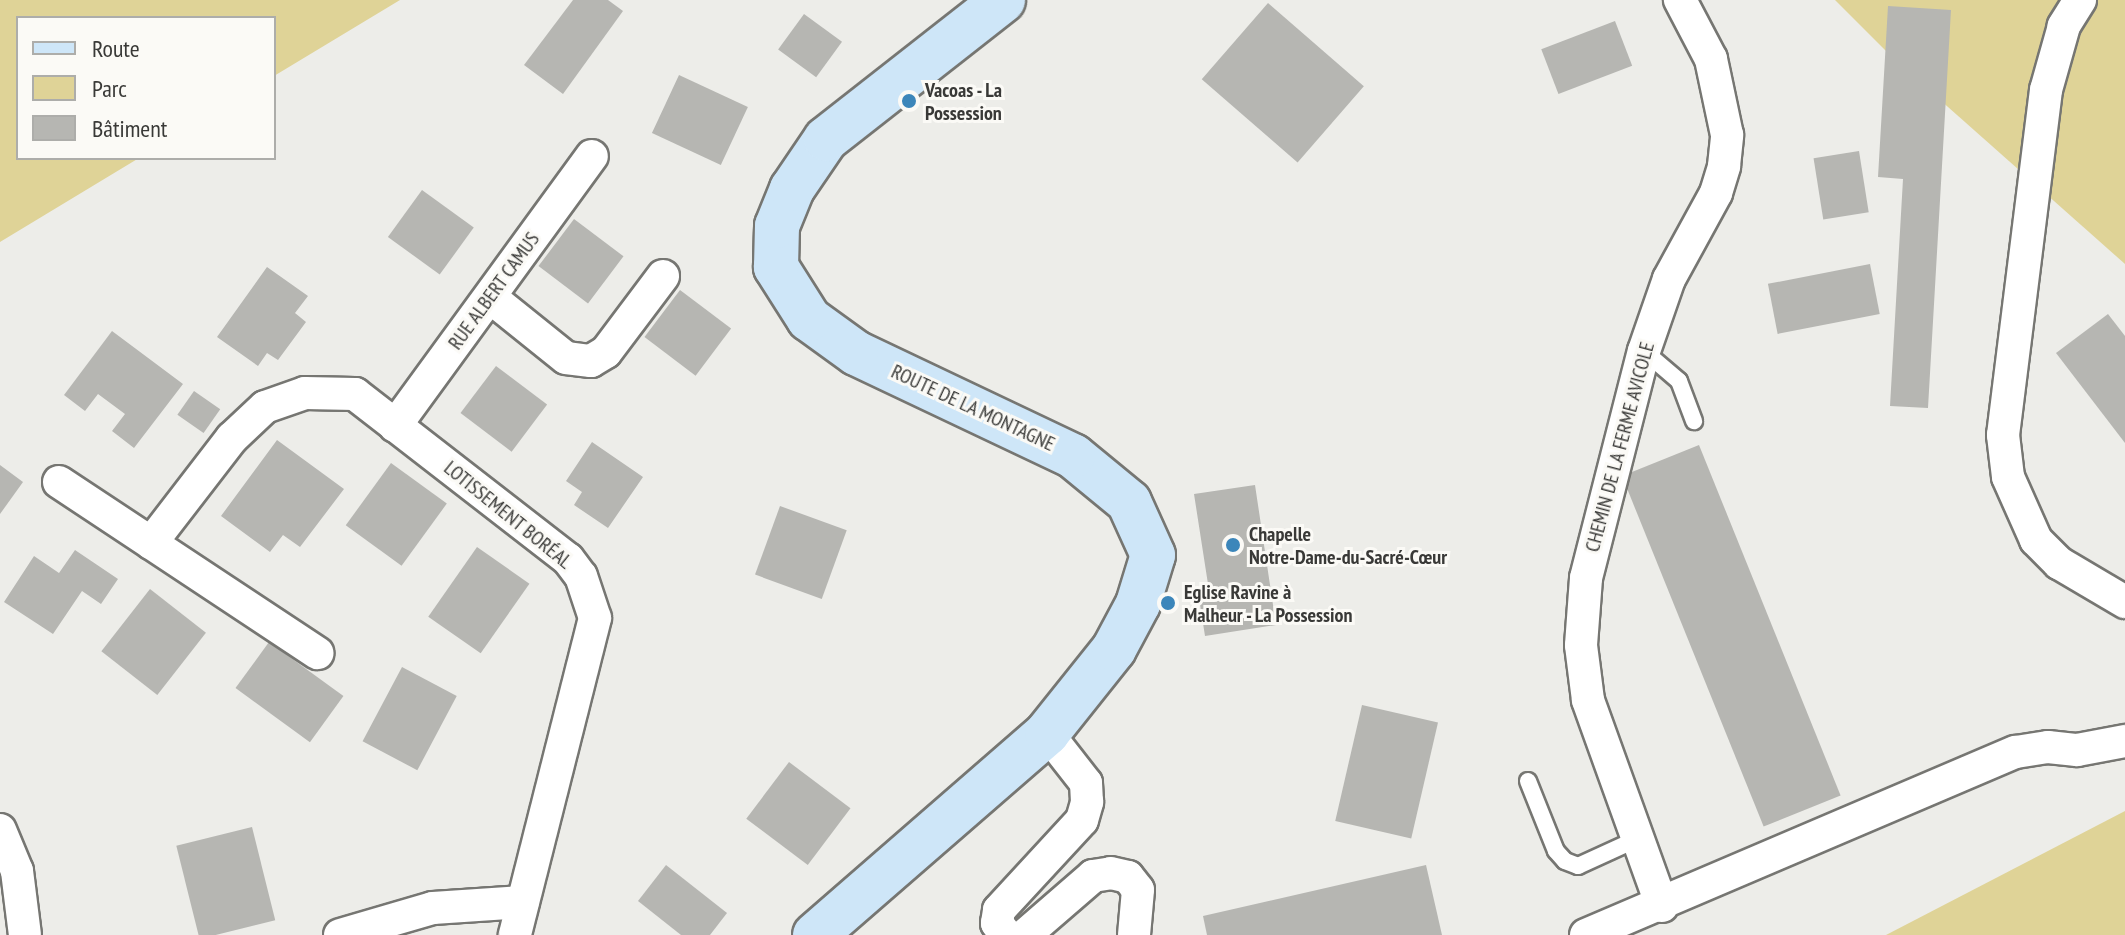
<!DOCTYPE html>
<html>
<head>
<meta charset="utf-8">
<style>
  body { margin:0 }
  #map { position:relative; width:2125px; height:935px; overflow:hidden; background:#edede9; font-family:"PT Sans Narrow",sans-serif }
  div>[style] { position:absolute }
  .green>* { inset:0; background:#dfd397 }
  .building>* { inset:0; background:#b6b6b2; transform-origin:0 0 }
  .roads { filter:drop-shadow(2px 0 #767672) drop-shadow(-2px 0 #767672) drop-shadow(0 2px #767672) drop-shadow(0 -2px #767672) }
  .service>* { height:16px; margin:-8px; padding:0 8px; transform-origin:8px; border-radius:8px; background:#fff }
  .minor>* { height:32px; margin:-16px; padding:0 16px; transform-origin:16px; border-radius:16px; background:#fff }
  .secondary>* { height:44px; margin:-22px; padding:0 22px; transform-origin:22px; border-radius:22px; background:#cee6f8 }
  .dots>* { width:22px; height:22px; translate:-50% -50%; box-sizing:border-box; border:4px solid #fbfaf6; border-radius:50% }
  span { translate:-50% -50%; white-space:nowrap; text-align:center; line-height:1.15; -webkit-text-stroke:6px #fbfaf6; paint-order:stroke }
  .poi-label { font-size:20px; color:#393937; font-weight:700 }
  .left { translate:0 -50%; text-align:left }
  .street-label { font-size:20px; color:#393937 }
  .legend { position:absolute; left:16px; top:16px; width:260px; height:144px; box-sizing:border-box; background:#fbfaf6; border:2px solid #adadaa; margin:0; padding:10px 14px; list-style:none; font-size:24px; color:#393937 }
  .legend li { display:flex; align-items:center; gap:16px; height:40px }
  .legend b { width:40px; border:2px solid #adadaa }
</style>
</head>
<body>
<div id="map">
  <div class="green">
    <i style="clip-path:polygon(0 0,400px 0,274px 76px,274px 18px,18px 18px,18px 158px,139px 158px,0 242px)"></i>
    <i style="clip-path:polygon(1835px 0,2125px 0,2125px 264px,1895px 60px)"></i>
    <i style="clip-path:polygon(2125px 811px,2125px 935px,1886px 935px)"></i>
  </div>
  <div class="building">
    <i style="clip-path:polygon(573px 0,608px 0,623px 11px,563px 94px,524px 65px)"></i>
    <i style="left:1268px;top:3px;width:127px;height:101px;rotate:41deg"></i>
    <i style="clip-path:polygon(1888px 6px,1951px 10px,1928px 408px,1890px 406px,1903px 179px,1878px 177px)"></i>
    <i style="left:804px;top:14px;width:47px;height:44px;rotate:36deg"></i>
    <i style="left:1615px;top:21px;width:48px;height:79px;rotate:69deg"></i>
    <i style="left:679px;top:75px;width:76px;height:64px;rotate:25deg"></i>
    <i style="left:1859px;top:151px;width:62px;height:46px;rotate:81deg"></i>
    <i style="left:422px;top:190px;width:64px;height:58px;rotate:36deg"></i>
    <i style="left:574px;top:219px;width:62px;height:59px;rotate:37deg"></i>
    <i style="left:1870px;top:264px;width:51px;height:104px;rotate:79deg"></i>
    <i style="clip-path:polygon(267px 267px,308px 296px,295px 313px,306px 322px,278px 360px,267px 353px,258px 366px,217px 337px)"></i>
    <i style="left:680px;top:290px;width:64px;height:59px;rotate:37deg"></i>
    <i style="clip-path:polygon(2108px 314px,2125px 336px,2125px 443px,2056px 353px)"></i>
    <i style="clip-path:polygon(112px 331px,183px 384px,134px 448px,112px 431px,125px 414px,98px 394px,85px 411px,64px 395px)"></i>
    <i style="left:496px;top:366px;width:64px;height:59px;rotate:37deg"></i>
    <i style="left:194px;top:391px;width:32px;height:29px;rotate:35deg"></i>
    <i style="clip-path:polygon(277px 440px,344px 489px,300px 547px,283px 535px,270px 552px,221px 516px)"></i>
    <i style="clip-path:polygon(592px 442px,643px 477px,608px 528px,574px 505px,582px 492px,566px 481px)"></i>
    <i style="left:1699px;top:445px;width:378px;height:83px;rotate:68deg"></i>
    <i style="left:391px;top:463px;width:69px;height:77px;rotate:36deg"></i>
    <i style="clip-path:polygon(0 465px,23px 482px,0 514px)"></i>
    <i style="clip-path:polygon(1255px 485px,1276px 625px,1205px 636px,1199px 598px,1210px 597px,1194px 494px)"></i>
    <i style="left:780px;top:506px;width:71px;height:73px;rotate:20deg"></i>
    <i style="left:477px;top:547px;width:64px;height:85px;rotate:35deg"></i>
    <i style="clip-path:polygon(75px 550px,118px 579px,101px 604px,82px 591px,53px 634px,4px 602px,34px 556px,59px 573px)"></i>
    <i style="left:150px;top:589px;width:71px;height:79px;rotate:38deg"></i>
    <i style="left:269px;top:642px;width:92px;height:57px;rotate:36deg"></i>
    <i style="left:402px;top:667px;width:62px;height:84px;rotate:28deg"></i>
    <i style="left:1362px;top:705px;width:78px;height:119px;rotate:13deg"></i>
    <i style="left:789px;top:762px;width:77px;height:71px;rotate:37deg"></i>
    <i style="left:252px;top:827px;width:96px;height:78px;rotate:76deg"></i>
    <i style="clip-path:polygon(666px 865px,727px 913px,710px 935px,681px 935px,638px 901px)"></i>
    <i style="clip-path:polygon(1426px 865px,1442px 935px,1207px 935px,1203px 916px)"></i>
  </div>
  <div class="roads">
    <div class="service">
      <i style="left:1644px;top:351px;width:46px;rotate:40.6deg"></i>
      <i style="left:1679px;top:381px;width:43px;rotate:69.4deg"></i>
      <i style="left:1528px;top:781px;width:75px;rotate:68.2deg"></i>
      <i style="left:1556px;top:851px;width:13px;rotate:48deg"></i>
      <i style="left:1565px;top:861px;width:14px;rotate:21deg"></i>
      <i style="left:1578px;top:866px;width:65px;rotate:-24.6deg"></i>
    </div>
    <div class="minor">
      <i style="left:2080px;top:0;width:31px;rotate:122deg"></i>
      <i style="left:2064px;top:26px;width:66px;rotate:105.7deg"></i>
      <i style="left:2046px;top:90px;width:348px;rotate:97.1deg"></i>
      <i style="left:2003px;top:435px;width:42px;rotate:83.2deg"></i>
      <i style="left:2008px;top:477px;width:69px;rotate:66deg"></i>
      <i style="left:2036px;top:540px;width:33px;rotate:45deg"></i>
      <i style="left:2059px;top:563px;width:77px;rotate:30.6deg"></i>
      <i style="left:490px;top:297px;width:97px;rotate:38.8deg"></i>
      <i style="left:566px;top:358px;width:25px;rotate:7deg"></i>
      <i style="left:591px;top:361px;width:17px;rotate:-31deg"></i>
      <i style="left:606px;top:352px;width:95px;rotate:-53.1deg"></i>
      <i style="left:395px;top:426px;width:334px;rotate:-53.9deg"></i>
      <i style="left:59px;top:482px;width:310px;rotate:33.5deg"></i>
      <i style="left:151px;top:543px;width:133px;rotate:-52.4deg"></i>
      <i style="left:232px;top:438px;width:45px;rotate:-43.2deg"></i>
      <i style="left:265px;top:407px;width:42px;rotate:-19.3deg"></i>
      <i style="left:305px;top:393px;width:50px;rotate:1.1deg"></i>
      <i style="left:355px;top:394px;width:269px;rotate:37.8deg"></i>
      <i style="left:568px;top:559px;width:21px;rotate:53deg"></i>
      <i style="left:581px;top:576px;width:44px;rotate:71.6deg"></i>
      <i style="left:595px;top:618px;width:327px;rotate:104.2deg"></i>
      <i style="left:0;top:830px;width:44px;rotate:67.5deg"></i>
      <i style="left:17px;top:871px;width:64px;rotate:82.9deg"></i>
      <i style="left:1662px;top:906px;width:219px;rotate:-109.8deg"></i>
      <i style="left:1588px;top:700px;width:55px;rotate:-97.3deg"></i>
      <i style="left:1581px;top:645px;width:67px;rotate:-85.7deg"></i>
      <i style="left:1586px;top:578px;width:234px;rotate:-75.7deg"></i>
      <i style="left:1644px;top:351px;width:76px;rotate:-70.9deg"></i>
      <i style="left:1669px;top:279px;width:98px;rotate:-61.3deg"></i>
      <i style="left:1716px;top:193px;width:28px;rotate:-73deg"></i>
      <i style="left:1724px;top:166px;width:31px;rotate:-84deg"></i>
      <i style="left:1727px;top:135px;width:78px;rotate:-101.9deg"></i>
      <i style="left:1711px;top:59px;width:67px;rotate:-117.7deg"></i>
      <i style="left:340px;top:935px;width:97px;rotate:-16.2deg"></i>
      <i style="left:433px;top:908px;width:90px;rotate:-3.8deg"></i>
      <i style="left:1006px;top:935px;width:15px;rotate:-127deg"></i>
      <i style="left:997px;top:923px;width:13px;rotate:-81deg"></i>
      <i style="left:999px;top:910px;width:122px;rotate:-47.3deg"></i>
      <i style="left:1082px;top:820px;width:19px;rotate:-74deg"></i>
      <i style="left:1087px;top:802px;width:19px;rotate:-93deg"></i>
      <i style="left:1086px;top:783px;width:63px;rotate:-128deg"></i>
      <i style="left:1025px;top:935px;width:90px;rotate:-40.9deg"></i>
      <i style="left:1093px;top:876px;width:18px;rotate:-9deg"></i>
      <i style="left:1111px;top:873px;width:17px;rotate:13deg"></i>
      <i style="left:1128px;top:877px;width:16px;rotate:52deg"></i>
      <i style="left:1138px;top:890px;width:45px;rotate:95.1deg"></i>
      <i style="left:1586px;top:935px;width:467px;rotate:-23.1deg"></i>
      <i style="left:2016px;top:752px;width:32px;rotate:-9deg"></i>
      <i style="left:2048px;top:747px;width:29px;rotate:6deg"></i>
      <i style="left:2077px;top:750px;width:49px;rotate:-10.6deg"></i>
    </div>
    <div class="secondary">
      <i style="left:815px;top:935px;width:308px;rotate:-41deg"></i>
      <i style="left:1047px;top:733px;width:107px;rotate:-51.4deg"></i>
      <i style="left:1114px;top:649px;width:51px;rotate:-61.9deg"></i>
      <i style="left:1138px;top:604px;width:51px;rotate:-73deg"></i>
      <i style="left:1153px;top:555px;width:58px;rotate:-114.4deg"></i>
      <i style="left:1129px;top:502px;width:72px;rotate:-140.6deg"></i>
      <i style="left:1073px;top:456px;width:240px;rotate:-154.6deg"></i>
      <i style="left:856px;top:353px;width:58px;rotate:-144.1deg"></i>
      <i style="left:809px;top:319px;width:62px;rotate:-122.4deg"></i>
      <i style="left:776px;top:267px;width:41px;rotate:-88.6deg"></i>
      <i style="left:777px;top:226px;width:40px;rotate:-68deg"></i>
      <i style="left:792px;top:189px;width:60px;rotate:-55.8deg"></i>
      <i style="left:826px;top:139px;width:225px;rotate:-38.1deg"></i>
    </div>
  </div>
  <div class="dots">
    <i style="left:909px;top:101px;background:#3c86ba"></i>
    <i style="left:1233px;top:545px;background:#3c86ba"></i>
    <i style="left:1168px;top:603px;background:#3c86ba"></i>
  </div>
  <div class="poi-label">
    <span class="left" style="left:925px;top:102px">Vacoas - La<br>Possession</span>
    <span class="left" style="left:1249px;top:546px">Chapelle<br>Notre-Dame-du-Sacré-Cœur</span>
    <span class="left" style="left:1184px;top:604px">Eglise Ravine à<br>Malheur - La Possession</span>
  </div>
  <div class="street-label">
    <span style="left:494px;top:291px;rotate:-54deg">RUE ALBERT CAMUS</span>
    <span style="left:973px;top:408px;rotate:25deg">ROUTE DE LA MONTAGNE</span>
    <span style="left:1620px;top:447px;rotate:-75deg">CHEMIN DE LA FERME AVICOLE</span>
    <span style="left:508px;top:515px;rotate:39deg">LOTISSEMENT BORÉAL</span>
  </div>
  <ul class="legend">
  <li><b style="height:10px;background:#cee6f8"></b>Route</li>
  <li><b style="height:22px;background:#dfd397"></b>Parc</li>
  <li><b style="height:22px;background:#b6b6b2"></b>Bâtiment</li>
  </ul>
</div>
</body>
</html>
